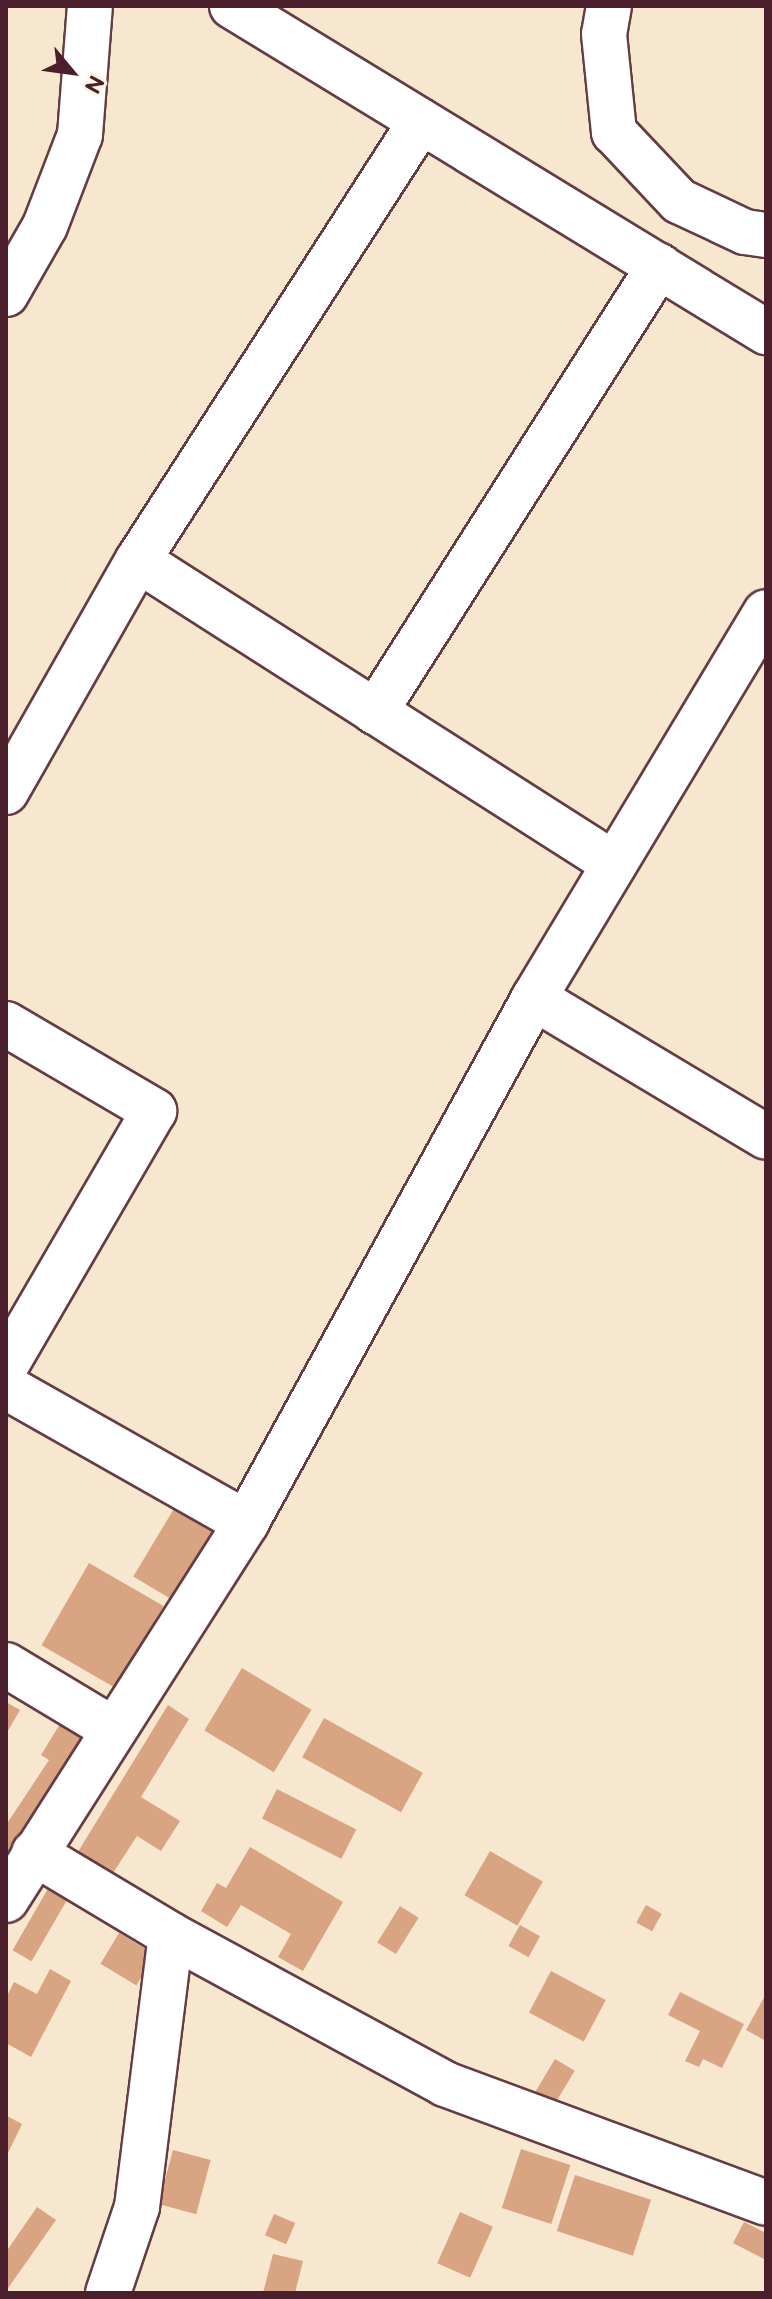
<!DOCTYPE html>
<html>
<head>
<meta charset="utf-8">
<style>
  body { margin:0 }
  #map { position:relative; width:772px; height:2299px; overflow:hidden; background:#f7e7cf; font-family:"Balsamiq Sans",sans-serif }
  div>[style] { position:absolute }
  .building>* { inset:0; background:#d8a482; transform-origin:0 0 }
  .roads { filter:drop-shadow(2px 0 #643d44) drop-shadow(-2px 0 #643d44) drop-shadow(0 2px #643d44) drop-shadow(0 -2px #643d44) }
  .minor>* { height:44px; margin:-22px; padding:0 22px; transform-origin:22px; border-radius:22px; background:#fff }
  span { translate:-50% -50%; white-space:nowrap; text-align:center; line-height:1.15; -webkit-text-stroke:7px #fcf5e5; paint-order:stroke }
  .frame { position:absolute; inset:0; border:8px solid #4a1f2b; pointer-events:none }
  .north { position:absolute; left:32px; top:32px; width:80px; height:80px; -webkit-text-stroke:6px #fcf5e5; paint-order:stroke; rotate:119deg; font-size:22px; font-weight:700; line-height:32px; text-align:center; color:#4a1f2b }
  .north::after { content:''; display:block; margin:auto; width:28px; height:36px; background:#4a1f2b; clip-path:polygon(50% 0,100% 100%,50% 72%,0 100%) }
</style>
</head>
<body>
<div id="map">
  <div class="building">
    <i style="left:175px;top:1507px;width:45px;height:81px;rotate:31deg"></i>
    <i style="left:89px;top:1563px;width:86px;height:95px;rotate:30deg"></i>
    <i style="left:242px;top:1668px;width:81px;height:73px;rotate:31deg"></i>
    <i style="clip-path:polygon(6px 1702px,20px 1710px,6px 1734px)"></i>
    <i style="clip-path:polygon(168px 1705px,189px 1719px,141px 1797px,180px 1821px,161px 1851px,137px 1836px,111px 1876px,76px 1855px)"></i>
    <i style="left:324px;top:1718px;width:113px;height:45px;rotate:29deg"></i>
    <i style="clip-path:polygon(60px 1724px,87px 1741px,6px 1868px,6px 1825px,49px 1760px,41px 1755px)"></i>
    <i style="left:277px;top:1789px;width:89px;height:33px;rotate:27deg"></i>
    <i style="clip-path:polygon(250px 1847px,343px 1902px,303px 1971px,278px 1957px,291px 1934px,241px 1905px,227px 1927px,201px 1911px,217px 1883px,226px 1888px)"></i>
    <i style="left:490px;top:1851px;width:61px;height:51px;rotate:30deg"></i>
    <i style="left:49px;top:1887px;width:22px;height:73px;rotate:30deg"></i>
    <i style="left:646px;top:1905px;width:18px;height:20px;rotate:29deg"></i>
    <i style="left:400px;top:1906px;width:22px;height:43px;rotate:32deg"></i>
    <i style="left:520px;top:1925px;width:23px;height:24px;rotate:29deg"></i>
    <i style="left:119px;top:1933px;width:42px;height:36px;rotate:31deg"></i>
    <i style="clip-path:polygon(50px 1969px,71px 1981px,31px 2057px,6px 2043px,6px 1998px,14px 1982px,37px 1994px)"></i>
    <i style="left:551px;top:1971px;width:62px;height:47px;rotate:28deg"></i>
    <i style="clip-path:polygon(680px 1992px,744px 2024px,722px 2068px,703px 2059px,699px 2067px,685px 2061px,700px 2031px,668px 2015px)"></i>
    <i style="clip-path:polygon(766px 1994px,766px 2041px,746px 2030px)"></i>
    <i style="left:555px;top:2059px;width:23px;height:48px;rotate:31deg"></i>
    <i style="clip-path:polygon(7px 2116px,22px 2124px,6px 2157px,6px 2118px)"></i>
    <i style="left:521px;top:2149px;width:52px;height:62px;rotate:18deg"></i>
    <i style="left:173px;top:2150px;width:39px;height:56px;rotate:15deg"></i>
    <i style="left:575px;top:2175px;width:80px;height:59px;rotate:18deg"></i>
    <i style="clip-path:polygon(37px 2207px,56px 2220px,6px 2291px,6px 2252px)"></i>
    <i style="left:460px;top:2212px;width:36px;height:56px;rotate:24deg"></i>
    <i style="left:274px;top:2214px;width:23px;height:23px;rotate:23deg"></i>
    <i style="clip-path:polygon(744px 2222px,766px 2233px,766px 2260px,733px 2243px)"></i>
    <i style="clip-path:polygon(273px 2254px,303px 2261px,295px 2293px,263px 2293px)"></i>
  </div>
  <div class="roads">
    <div class="minor">
      <i style="left:232px;top:6px;width:626px;rotate:31.4deg"></i>
      <i style="left:609px;top:6px;width:28px;rotate:100deg"></i>
      <i style="left:604px;top:34px;width:99px;rotate:84.2deg"></i>
      <i style="left:614px;top:132px;width:95px;rotate:46.7deg"></i>
      <i style="left:679px;top:201px;width:73px;rotate:25.2deg"></i>
      <i style="left:745px;top:232px;width:21px;rotate:8deg"></i>
      <i style="left:6px;top:294px;width:78px;rotate:-60.2deg"></i>
      <i style="left:45px;top:226px;width:97px;rotate:-69deg"></i>
      <i style="left:80px;top:135px;width:129px;rotate:-85.6deg"></i>
      <i style="left:138px;top:560px;width:565px;rotate:32.56deg"></i>
      <i style="left:375px;top:712px;width:529px;rotate:-57.51deg"></i>
      <i style="left:6px;top:792px;width:267px;rotate:-60.4deg"></i>
      <i style="left:138px;top:560px;width:522px;rotate:-57.19deg"></i>
      <i style="left:534px;top:998px;width:270px;rotate:30.9deg"></i>
      <i style="left:6px;top:1024px;width:172px;rotate:30.4deg"></i>
      <i style="left:154px;top:1111px;width:294px;rotate:120.2deg"></i>
      <i style="left:6px;top:1387px;width:276px;rotate:29.5deg"></i>
      <i style="left:6px;top:1665px;width:122px;rotate:31deg"></i>
      <i style="left:34px;top:1853px;width:160px;rotate:30.9deg"></i>
      <i style="left:171px;top:1935px;width:312px;rotate:28.5deg"></i>
      <i style="left:445px;top:2084px;width:342px;rotate:20.3deg"></i>
      <i style="left:6px;top:1900px;width:447px;rotate:-57.5deg"></i>
      <i style="left:246px;top:1523px;width:599px;rotate:-61.25deg"></i>
      <i style="left:534px;top:998px;width:450px;rotate:-59deg"></i>
      <i style="left:108px;top:2293px;width:91px;rotate:-71.4deg"></i>
      <i style="left:137px;top:2207px;width:274px;rotate:-82.9deg"></i>
    </div>
  </div>
  <div class="frame"></div>
  <div class="north">N</div>
</div>
</body>
</html>
